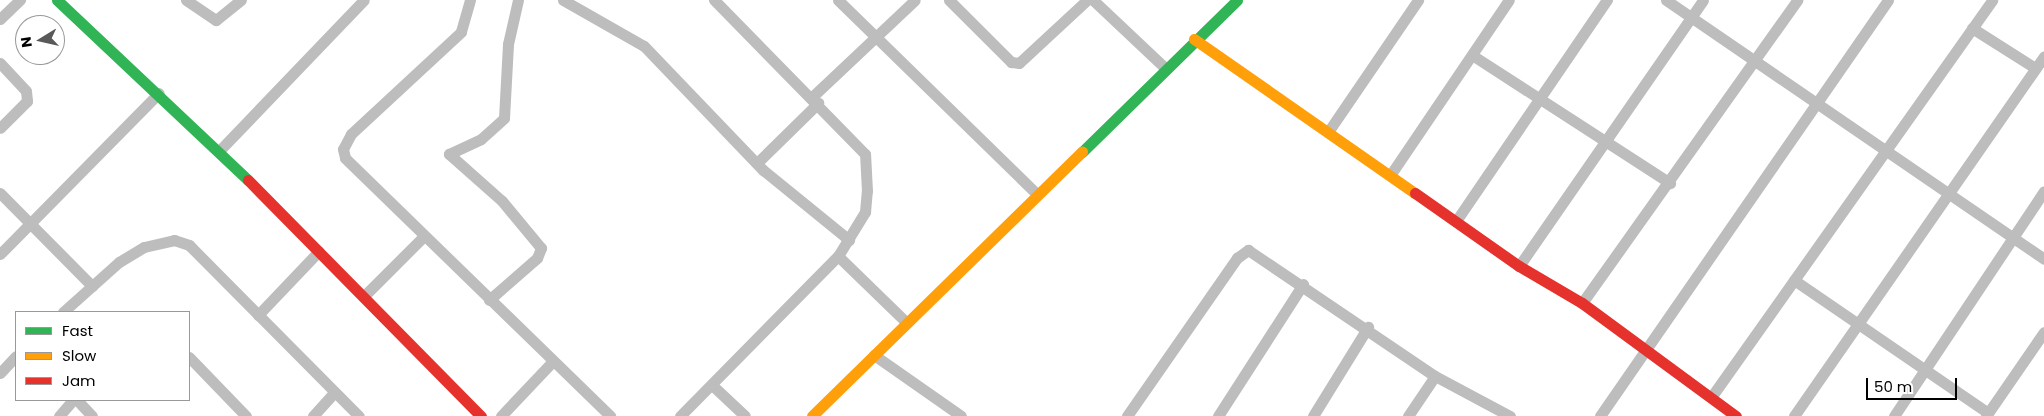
<!DOCTYPE html>
<html>
<head>
<meta charset="utf-8">
<style>
  body { margin:0 }
  #map { position:relative; width:2044px; height:416px; overflow:hidden; background:#fff; font-family:Poppins,sans-serif }
  div>[style] { position:absolute }
  .street>* { height:11px; margin:-5.5px; padding:0 5.5px; transform-origin:5.5px; border-radius:5.5px; background:#bdbdbd }
  .fast>* { height:11px; margin:-5.5px; padding:0 5.5px; transform-origin:5.5px; border-radius:5.5px; background:#30b455 }
  .slow>* { height:11px; margin:-5.5px; padding:0 5.5px; transform-origin:5.5px; border-radius:5.5px; background:#ff9f0a }
  .jam>* { height:11px; margin:-5.5px; padding:0 5.5px; transform-origin:5.5px; border-radius:5.5px; background:#e5322d }
  span { translate:-50% -50%; white-space:nowrap; text-align:center; line-height:1.15; -webkit-text-stroke:4.5px #fff; paint-order:stroke }
  .legend { position:absolute; left:15px; top:311px; width:175px; height:90px; box-sizing:border-box; background:#fff; border:1px solid #999; margin:0; padding:6px 9px; list-style:none; font-size:15px; color:#000 }
  .legend li { display:flex; align-items:center; gap:10px; height:25px }
  .legend b { width:25px; border:1px solid #999 }
  .north { position:absolute; left:15px; top:15px; width:50px; height:50px; box-sizing:border-box; background:#fff; border:1px solid #999; border-radius:50%; rotate:261deg; font-size:14px; font-weight:700; line-height:20px; text-align:center; color:#000 }
  .north::after { content:''; display:block; margin:auto; width:18px; height:22px; background:#595959; clip-path:polygon(50% 0,100% 100%,50% 72%,0 100%) }
  .scale { position:absolute; left:1866px; top:378px; width:91px; height:22px; box-sizing:border-box; border:2px solid #000; border-top:0; padding-left:6px; font-size:15px; line-height:18px; white-space:nowrap; color:#000; -webkit-text-stroke:4px #fff; paint-order:stroke }
</style>
</head>
<body>
<div id="map">
  <div class="street">
    <i style="left:186px;top:0;width:36px;rotate:34deg"></i>
    <i style="left:216px;top:20px;width:32px;rotate:-39deg"></i>
    <i style="left:470px;top:0;width:33px;rotate:106deg"></i>
    <i style="left:461px;top:32px;width:150px;rotate:137.2deg"></i>
    <i style="left:351px;top:134px;width:17px;rotate:118deg"></i>
    <i style="left:343px;top:149px;width:9px;rotate:77deg"></i>
    <i style="left:345px;top:158px;width:370px;rotate:44.2deg"></i>
    <i style="left:563px;top:0;width:93px;rotate:29.6deg"></i>
    <i style="left:644px;top:46px;width:172px;rotate:46.2deg"></i>
    <i style="left:763px;top:170px;width:111px;rotate:39.1deg"></i>
    <i style="left:838px;top:0;width:278px;rotate:44.3deg"></i>
    <i style="left:949px;top:0;width:88px;rotate:45deg"></i>
    <i style="left:1011px;top:62px;width:8px;rotate:7deg"></i>
    <i style="left:1019px;top:63px;width:93px;rotate:-42.8deg"></i>
    <i style="left:1093px;top:0;width:98px;rotate:43.3deg"></i>
    <i style="left:1666px;top:0;width:458px;rotate:34.4deg"></i>
    <i style="left:0;top:19px;width:28px;rotate:-44deg"></i>
    <i style="left:1972px;top:28px;width:75px;rotate:32.4deg"></i>
    <i style="left:1472px;top:55px;width:236px;rotate:32.9deg"></i>
    <i style="left:0;top:63px;width:38px;rotate:47deg"></i>
    <i style="left:26px;top:91px;width:10px;rotate:84deg"></i>
    <i style="left:27px;top:101px;width:38px;rotate:135deg"></i>
    <i style="left:812px;top:97px;width:141px;rotate:-43.3deg"></i>
    <i style="left:1328px;top:132px;width:160px;rotate:-55.7deg"></i>
    <i style="left:219px;top:151px;width:209px;rotate:-46.2deg"></i>
    <i style="left:757px;top:163px;width:86px;rotate:-44.5deg"></i>
    <i style="left:1391px;top:174px;width:210px;rotate:-55.9deg"></i>
    <i style="left:0;top:193px;width:131px;rotate:45.3deg"></i>
    <i style="left:1456px;top:221px;width:268px;rotate:-55.7deg"></i>
    <i style="left:0;top:254px;width:226px;rotate:-45.4deg"></i>
    <i style="left:838px;top:256px;width:96px;rotate:44.2deg"></i>
    <i style="left:1519px;top:266px;width:323px;rotate:-55.3deg"></i>
    <i style="left:1794px;top:280px;width:235px;rotate:34.4deg"></i>
    <i style="left:364px;top:296px;width:83px;rotate:-45deg"></i>
    <i style="left:489px;top:300px;width:64px;rotate:-41.2deg"></i>
    <i style="left:537px;top:258px;width:11px;rotate:-68deg"></i>
    <i style="left:541px;top:248px;width:61px;rotate:-129.7deg"></i>
    <i style="left:502px;top:201px;width:71px;rotate:-138.4deg"></i>
    <i style="left:449px;top:154px;width:35px;rotate:-25deg"></i>
    <i style="left:481px;top:139px;width:31px;rotate:-42deg"></i>
    <i style="left:504px;top:118px;width:74px;rotate:-86.9deg"></i>
    <i style="left:508px;top:44px;width:45px;rotate:-77.2deg"></i>
    <i style="left:1582px;top:303px;width:372px;rotate:-54.6deg"></i>
    <i style="left:63px;top:312px;width:75px;rotate:-41.8deg"></i>
    <i style="left:119px;top:262px;width:29px;rotate:-31deg"></i>
    <i style="left:144px;top:247px;width:31px;rotate:-13deg"></i>
    <i style="left:174px;top:240px;width:16px;rotate:18deg"></i>
    <i style="left:189px;top:245px;width:241px;rotate:45.2deg"></i>
    <i style="left:258px;top:315px;width:88px;rotate:-46.4deg"></i>
    <i style="left:874px;top:355px;width:106px;rotate:35deg"></i>
    <i style="left:189px;top:357px;width:82px;rotate:46deg"></i>
    <i style="left:0;top:373px;width:23px;rotate:-47deg"></i>
    <i style="left:712px;top:385px;width:45px;rotate:43.2deg"></i>
    <i style="left:1712px;top:396px;width:485px;rotate:-54.7deg"></i>
    <i style="left:77px;top:400px;width:22px;rotate:47deg"></i>
    <i style="left:59px;top:416px;width:21px;rotate:-49deg"></i>
    <i style="left:313px;top:416px;width:31px;rotate:-48deg"></i>
    <i style="left:501px;top:416px;width:74px;rotate:-46.6deg"></i>
    <i style="left:680px;top:416px;width:225px;rotate:-45.4deg"></i>
    <i style="left:838px;top:256px;width:52px;rotate:-58.5deg"></i>
    <i style="left:865px;top:212px;width:21px;rotate:-85deg"></i>
    <i style="left:867px;top:191px;width:37px;rotate:-93deg"></i>
    <i style="left:865px;top:154px;width:216px;rotate:-134.4deg"></i>
    <i style="left:1127px;top:416px;width:193px;rotate:-55.2deg"></i>
    <i style="left:1237px;top:258px;width:14px;rotate:-36deg"></i>
    <i style="left:1248px;top:250px;width:225px;rotate:34deg"></i>
    <i style="left:1435px;top:376px;width:85px;rotate:28.1deg"></i>
    <i style="left:1218px;top:416px;width:157px;rotate:-57.2deg"></i>
    <i style="left:1313px;top:416px;width:105px;rotate:-58.3deg"></i>
    <i style="left:1408px;top:416px;width:48px;rotate:-56deg"></i>
    <i style="left:1600px;top:416px;width:506px;rotate:-55.3deg"></i>
    <i style="left:1794px;top:416px;width:438px;rotate:-55.2deg"></i>
    <i style="left:1894px;top:416px;width:270px;rotate:-56.3deg"></i>
    <i style="left:1986px;top:416px;width:102px;rotate:-55.4deg"></i>
  </div>
  <div class="fast">
    <i style="left:57px;top:0;width:262px;rotate:43.3deg"></i>
    <i style="left:1082px;top:152px;width:217px;rotate:-44.4deg"></i>
  </div>
  <div class="slow">
    <i style="left:1194px;top:39px;width:269px;rotate:34.9deg"></i>
    <i style="left:812px;top:416px;width:378px;rotate:-44.4deg"></i>
  </div>
  <div class="jam">
    <i style="left:248px;top:180px;width:332px;rotate:45.4deg"></i>
    <i style="left:1415px;top:193px;width:127px;rotate:35.1deg"></i>
    <i style="left:1519px;top:266px;width:73px;rotate:30.4deg"></i>
    <i style="left:1582px;top:303px;width:191px;rotate:36.3deg"></i>
  </div>
  <ul class="legend">
  <li><b style="height:6px;background:#30b455"></b>Fast</li>
  <li><b style="height:6px;background:#ff9f0a"></b>Slow</li>
  <li><b style="height:6px;background:#e5322d"></b>Jam</li>
  </ul>
  <div class="north">N</div>
  <div class="scale">50 m</div>
</div>
</body>
</html>
